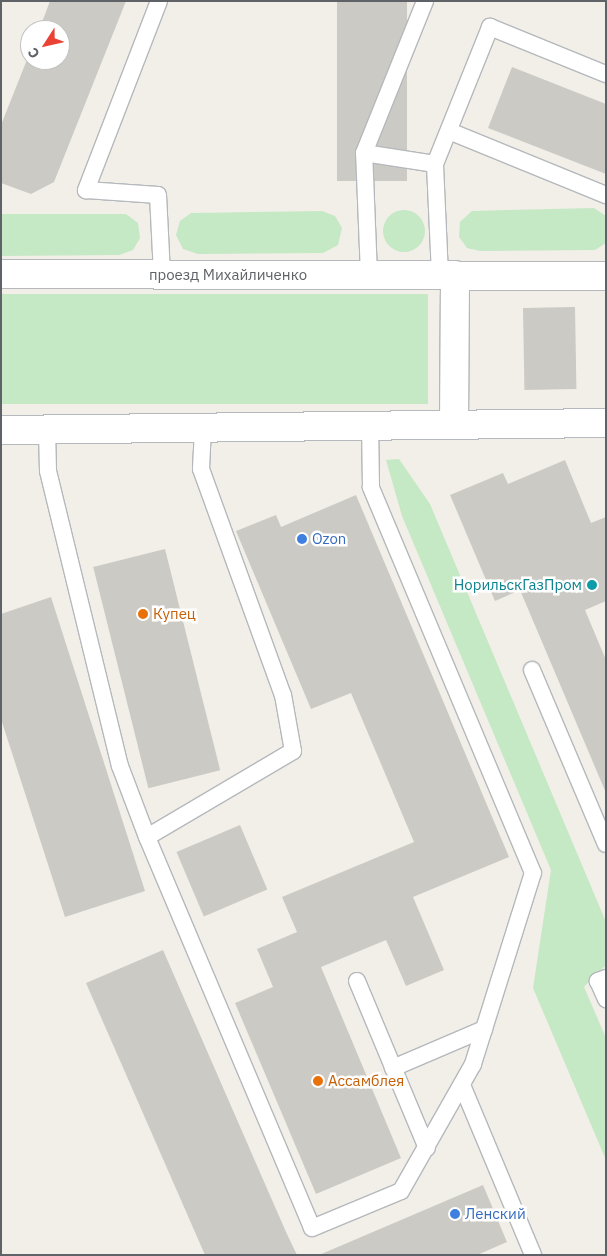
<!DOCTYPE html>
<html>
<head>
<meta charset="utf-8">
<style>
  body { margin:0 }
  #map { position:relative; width:607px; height:1256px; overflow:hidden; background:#f1efe8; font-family:"IBM Plex Sans",sans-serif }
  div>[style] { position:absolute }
  .green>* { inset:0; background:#c5e8c5; transform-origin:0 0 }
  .round { border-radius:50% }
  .building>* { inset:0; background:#cccac5; transform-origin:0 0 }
  .roads { filter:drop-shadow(1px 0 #b5b8bc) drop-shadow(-1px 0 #b5b8bc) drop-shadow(0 1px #b5b8bc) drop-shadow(0 -1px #b5b8bc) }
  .lane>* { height:16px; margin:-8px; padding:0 8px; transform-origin:8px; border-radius:8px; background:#fff }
  .secondary>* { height:28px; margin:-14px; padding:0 14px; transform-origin:14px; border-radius:14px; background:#fff }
  .dots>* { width:14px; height:14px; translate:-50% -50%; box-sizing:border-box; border:2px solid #fff; border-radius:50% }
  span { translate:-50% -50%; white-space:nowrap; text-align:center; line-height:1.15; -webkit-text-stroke:5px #fff; paint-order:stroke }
  .street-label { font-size:15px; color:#5f6368 }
  .shop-label { font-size:15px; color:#366cbe }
  .left { translate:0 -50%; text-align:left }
  .culture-label { font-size:15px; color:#0d838f }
  .right { translate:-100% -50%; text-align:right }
  .food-label { font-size:15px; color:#c56008 }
  .frame { position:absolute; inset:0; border:2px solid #5f6368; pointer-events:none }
  .north { position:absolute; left:20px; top:20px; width:50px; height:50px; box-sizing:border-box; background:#fff; border:1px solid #bfc1c3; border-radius:50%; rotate:235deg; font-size:14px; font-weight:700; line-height:20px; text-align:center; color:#5f6368 }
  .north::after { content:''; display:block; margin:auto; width:18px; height:22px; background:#ea4335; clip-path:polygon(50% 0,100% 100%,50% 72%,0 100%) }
</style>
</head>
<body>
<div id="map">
  <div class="green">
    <i style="clip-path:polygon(594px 208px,606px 216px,606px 243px,595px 250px,480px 251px,467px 248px,459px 237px,460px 222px,472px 211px)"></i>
    <i class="round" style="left:383px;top:210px;width:42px;height:42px"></i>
    <i style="clip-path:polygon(322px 211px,335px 216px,342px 228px,338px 245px,323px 253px,198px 254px,183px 249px,176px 235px,180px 221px,191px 213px)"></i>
    <i style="clip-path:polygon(1px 214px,126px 214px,138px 223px,140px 238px,133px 250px,119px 255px,1px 256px)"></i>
    <i style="left:428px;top:294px;width:110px;height:427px;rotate:90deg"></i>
    <i style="clip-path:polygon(399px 459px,430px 504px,606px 922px,606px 965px,584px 987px,606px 1038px,606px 1160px,533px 988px,551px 870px,402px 516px,386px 460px)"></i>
  </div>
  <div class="building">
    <i style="clip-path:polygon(50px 1px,126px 1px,54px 182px,31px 194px,1px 183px,1px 125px,30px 52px,30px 60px,60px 60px,60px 30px,39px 30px)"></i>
    <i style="left:337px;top:1px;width:70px;height:180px"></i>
    <i style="clip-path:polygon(512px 67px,606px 104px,606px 174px,488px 128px)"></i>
    <i style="left:575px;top:307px;width:82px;height:52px;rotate:89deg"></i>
    <i style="clip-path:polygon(565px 460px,591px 523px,606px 517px,606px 601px,585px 610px,606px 660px,606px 793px,520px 590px,495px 601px,450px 495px,503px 473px,508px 484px)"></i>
    <i style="clip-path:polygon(356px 495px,509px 857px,413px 897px,444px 970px,406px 986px,386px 940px,321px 967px,401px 1158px,316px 1194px,235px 1003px,273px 987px,257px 949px,297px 932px,282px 897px,414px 842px,351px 693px,311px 709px,236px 531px,276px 515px,281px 527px)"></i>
    <i style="left:165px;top:549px;width:228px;height:74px;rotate:76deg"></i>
    <i style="clip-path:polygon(51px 597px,145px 891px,65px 917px,1px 719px,1px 614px)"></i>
    <i style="left:240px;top:825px;width:70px;height:69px;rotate:67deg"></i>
    <i style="clip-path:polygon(163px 950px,286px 1232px,297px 1255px,205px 1255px,86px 983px)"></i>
    <i style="clip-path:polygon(483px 1185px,507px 1242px,477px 1255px,319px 1255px)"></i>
  </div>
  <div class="roads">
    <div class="lane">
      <i style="left:159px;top:1px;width:203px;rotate:111.1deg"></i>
      <i style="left:86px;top:190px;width:72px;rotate:4deg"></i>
      <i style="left:158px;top:195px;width:79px;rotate:87.1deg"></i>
      <i style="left:449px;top:131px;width:170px;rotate:22.2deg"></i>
      <i style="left:364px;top:153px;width:72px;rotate:8.8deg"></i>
      <i style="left:369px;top:275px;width:122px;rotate:-92.3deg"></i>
      <i style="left:364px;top:153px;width:164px;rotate:-68.1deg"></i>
      <i style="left:440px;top:275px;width:111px;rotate:-92.6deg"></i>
      <i style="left:435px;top:164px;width:148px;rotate:-68.1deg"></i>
      <i style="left:490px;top:27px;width:125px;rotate:22.1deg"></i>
      <i style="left:203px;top:428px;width:41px;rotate:92.8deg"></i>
      <i style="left:201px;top:469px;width:240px;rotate:70.1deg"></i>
      <i style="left:283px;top:695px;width:57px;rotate:79.9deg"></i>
      <i style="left:293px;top:751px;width:169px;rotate:149.5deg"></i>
      <i style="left:147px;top:837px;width:424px;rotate:67.1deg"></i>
      <i style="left:312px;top:1228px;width:96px;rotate:-22.6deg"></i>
      <i style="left:401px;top:1191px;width:146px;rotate:-60.4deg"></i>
      <i style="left:473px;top:1064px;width:200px;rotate:-72.6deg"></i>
      <i style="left:533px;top:873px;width:419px;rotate:-112.8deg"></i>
      <i style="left:371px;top:487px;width:62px;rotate:-90.9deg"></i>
      <i style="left:47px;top:430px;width:41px;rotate:88.6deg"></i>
      <i style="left:48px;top:471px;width:304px;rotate:76.3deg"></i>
      <i style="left:120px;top:766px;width:76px;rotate:69.2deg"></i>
      <i style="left:532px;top:670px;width:189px;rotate:67deg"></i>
      <i style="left:606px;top:978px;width:9px;rotate:159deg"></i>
      <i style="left:598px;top:981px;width:20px;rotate:66deg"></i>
      <i style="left:357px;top:981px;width:181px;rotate:67.3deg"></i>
      <i style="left:393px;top:1068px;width:99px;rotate:-23.2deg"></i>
      <i style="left:462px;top:1085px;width:184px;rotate:67.3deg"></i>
    </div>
    <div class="secondary">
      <i style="left:1px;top:274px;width:605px;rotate:0.19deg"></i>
      <i style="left:454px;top:424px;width:149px;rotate:-89.6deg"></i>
      <i style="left:1px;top:430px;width:605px;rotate:-0.66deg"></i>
    </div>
  </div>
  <div class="dots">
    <i style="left:302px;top:539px;background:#3f7fe0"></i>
    <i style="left:592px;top:585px;background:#0f9aa8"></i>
    <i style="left:143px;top:614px;background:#e8710a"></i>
    <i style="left:318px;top:1081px;background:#e8710a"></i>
    <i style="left:455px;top:1214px;background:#3f7fe0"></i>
  </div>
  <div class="street-label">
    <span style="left:228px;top:275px">проезд Михайличенко</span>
  </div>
  <div class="shop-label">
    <span class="left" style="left:312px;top:539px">Ozon</span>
    <span class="left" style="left:465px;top:1214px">Ленский</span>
  </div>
  <div class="culture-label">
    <span class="right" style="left:582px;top:585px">НорильскГазПром</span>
  </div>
  <div class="food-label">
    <span class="left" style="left:153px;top:614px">Купец</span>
    <span class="left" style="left:328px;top:1081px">Ассамблея</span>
  </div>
  <div class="frame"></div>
  <div class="north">С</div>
</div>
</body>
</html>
